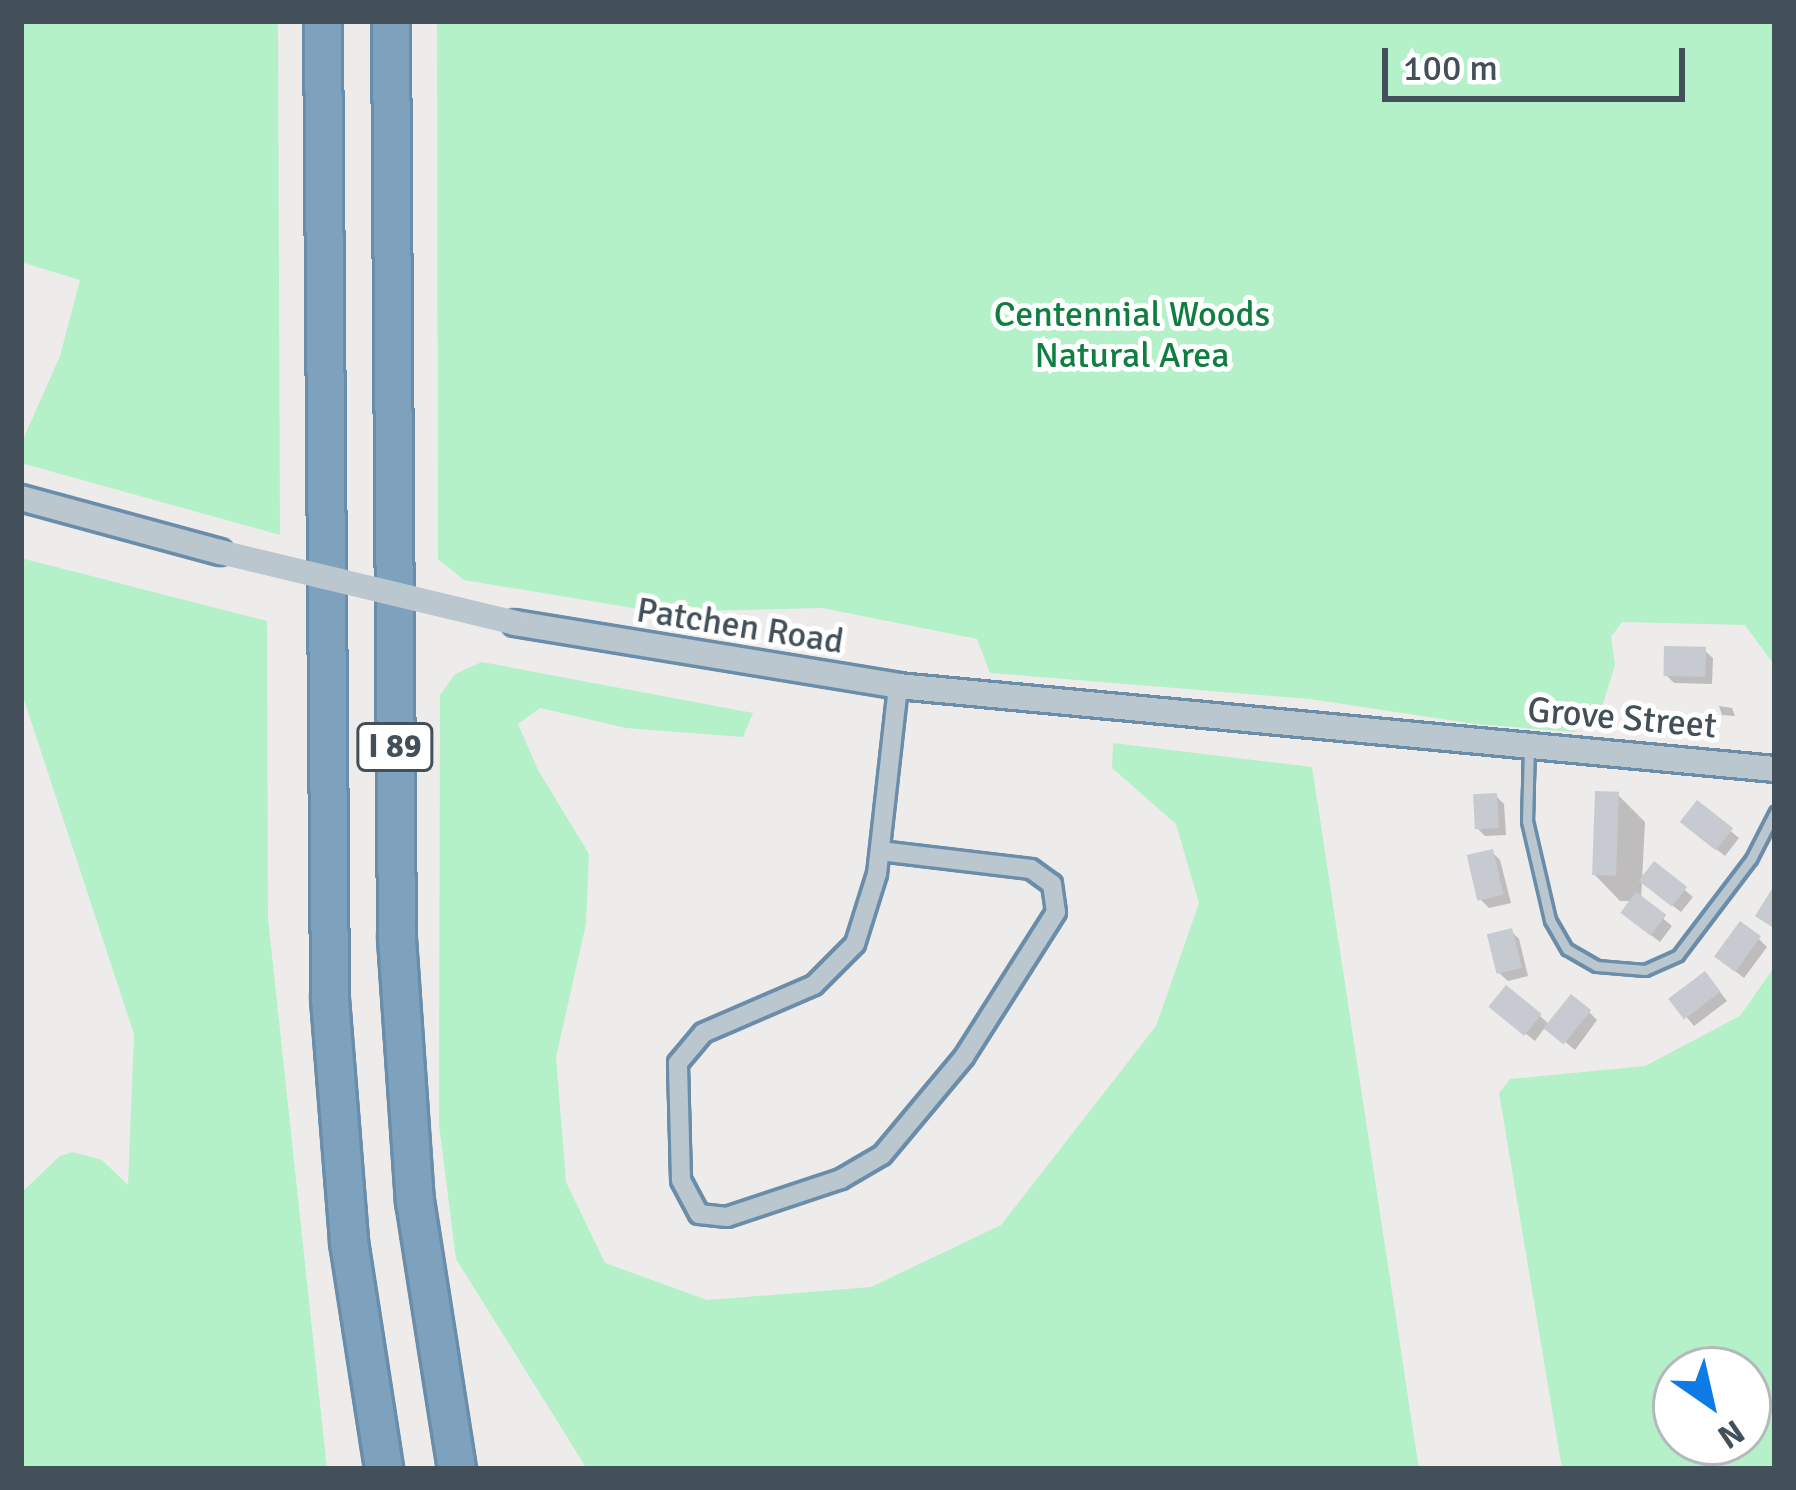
<!DOCTYPE html>
<html>
<head>
<meta charset="utf-8">
<style>
  body { margin:0 }
  #map { position:relative; width:1796px; height:1490px; overflow:hidden; background:#eeebeb; font-family:Signika,sans-serif }
  div>[style] { position:absolute }
  .green>* { inset:0; background:#b4f1c8 }
  .shadow>* { inset:0; background:#0003 }
  .building>* { inset:0; background:#c7cad1; transform-origin:0 0 }
  .roads { filter:drop-shadow(3px 0 #6a8daa) drop-shadow(-3px 0 #6a8daa) drop-shadow(0 3px #6a8daa) drop-shadow(0 -3px #6a8daa) }
  .service>* { height:9px; margin:-4.5px; padding:0 4.5px; transform-origin:4.5px; border-radius:4.5px; background:#bbc7cf }
  .minor>* { height:18px; margin:-9px; padding:0 9px; transform-origin:9px; border-radius:9px; background:#bbc7cf }
  .tertiary>* { height:24px; margin:-12px; padding:0 12px; transform-origin:12px; border-radius:12px; background:#bbc7cf }
  .motorway>* { height:36px; margin:-18px; padding:0 18px; transform-origin:18px; border-radius:18px; background:#7ea2be }
  .tertiary-bridge>* { height:24px; margin:-12px; padding:0 12px; transform-origin:12px; border-radius:12px; background:#bbc7cf }
  span { translate:-50% -50%; white-space:nowrap; text-align:center; line-height:1.15; -webkit-text-stroke:10px #fff; paint-order:stroke }
  .shield-label span { padding:3px 9px; background:#fff; border:3px solid; border-radius:9px; -webkit-text-stroke-width:0 }
  .shield-label { font-size:33px; color:#435059; font-weight:700 }
  .park-label { font-size:36px; color:#107e40 }
  .street-label { font-size:36px; color:#435059 }
  .frame { position:absolute; inset:0; border:24px solid #435059; pointer-events:none }
  .north { position:absolute; left:1652px; top:1346px; width:120px; height:120px; box-sizing:border-box; background:#fff; border:3px solid #b4b9bd; border-radius:50%; rotate:146deg; font-size:33px; font-weight:700; line-height:48px; text-align:center; color:#435059 }
  .north::after { content:''; display:block; margin:auto; width:42px; height:54px; background:#0d7ae6; clip-path:polygon(50% 0,100% 100%,50% 72%,0 100%) }
  .scale { position:absolute; left:1382px; top:48px; width:303px; height:54px; box-sizing:border-box; border:6px solid #435059; border-top:0; padding-left:15px; font-size:36px; line-height:42px; white-space:nowrap; color:#435059; -webkit-text-stroke:9px #fff; paint-order:stroke }
</style>
</head>
<body>
<div id="map">
  <div class="green">
    <i style="clip-path:polygon(21px 21px,278px 21px,280px 535px,21px 463px,21px 444px,60px 356px,80px 280px,21px 262px)"></i>
    <i style="clip-path:polygon(437px 21px,1775px 21px,1775px 666px,1745px 625px,1622px 622px,1611px 637px,1615px 665px,1603px 704px,1574px 732px,1475px 724px,1310px 699px,990px 673px,977px 639px,822px 608px,657px 612px,464px 580px,438px 559px)"></i>
    <i style="clip-path:polygon(21px 558px,267px 621px,268px 918px,327px 1469px,21px 1469px,21px 1193px,60px 1156px,73px 1152px,102px 1160px,128px 1185px,134px 1034px,21px 691px)"></i>
    <i style="clip-path:polygon(482px 662px,753px 713px,743px 737px,626px 728px,540px 708px,518px 724px,538px 770px,589px 854px,586px 924px,556px 1057px,566px 1182px,605px 1263px,707px 1300px,871px 1287px,1001px 1225px,1156px 1026px,1199px 903px,1176px 824px,1112px 768px,1113px 743px,1312px 767px,1419px 1469px,587px 1469px,456px 1259px,439px 1125px,440px 695px,455px 674px)"></i>
    <i style="clip-path:polygon(evenodd,1775px 966px,1775px 1469px,1562px 1469px,1499px 1093px,1510px 1079px,1645px 1066px,1740px 1016px,1775px 966px,1676px 1370px,1748px 1370px,1748px 1442px,1676px 1442px,1676px 1370px)"></i>
  </div>
  <div class="shadow">
    <i style="clip-path:polygon(1704px 650px,1713px 658px,1712px 684px,1674px 683px,1666px 675px)"></i>
    <i style="clip-path:polygon(1719px 706px,1732px 708px,1735px 716px,1722px 715px)"></i>
    <i style="clip-path:polygon(1618px 795px,1645px 822px,1641px 900px,1672px 926px,1660px 942px,1632px 920px,1633px 901px,1620px 901px,1594px 874px)"></i>
    <i style="clip-path:polygon(1496px 796px,1504px 804px,1506px 835px,1485px 836px,1477px 828px)"></i>
    <i style="clip-path:polygon(1698px 804px,1739px 838px,1725px 856px,1692px 830px)"></i>
    <i style="clip-path:polygon(1492px 852px,1500px 860px,1511px 903px,1489px 908px,1481px 900px)"></i>
    <i style="clip-path:polygon(1655px 865px,1693px 897px,1681px 912px,1651px 889px)"></i>
    <i style="clip-path:polygon(1511px 931px,1519px 939px,1528px 976px,1508px 981px,1499px 973px)"></i>
    <i style="clip-path:polygon(1759px 939px,1767px 947px,1744px 978px,1726px 964px)"></i>
    <i style="clip-path:polygon(1713px 983px,1727px 1001px,1694px 1026px,1672px 999px)"></i>
    <i style="clip-path:polygon(1589px 1012px,1597px 1020px,1575px 1050px,1546px 1026px,1535px 1041px,1501px 1014px,1540px 1016px,1551px 1026px)"></i>
  </div>
  <div class="building">
    <i style="left:1664px;top:646px;width:42px;height:30px;rotate:1deg"></i>
    <i style="left:1595px;top:791px;width:24px;height:84px;rotate:2deg"></i>
    <i style="left:1497px;top:793px;width:35px;height:24px;rotate:87deg"></i>
    <i style="left:1697px;top:800px;width:46px;height:28px;rotate:38deg"></i>
    <i style="left:1493px;top:849px;width:47px;height:27px;rotate:77deg"></i>
    <i style="left:1654px;top:861px;width:42px;height:25px;rotate:38deg"></i>
    <i style="clip-path:polygon(1775px 884px,1775px 929px,1755px 916px)"></i>
    <i style="left:1636px;top:892px;width:38px;height:26px;rotate:37deg"></i>
    <i style="left:1740px;top:921px;width:26px;height:44px;rotate:36deg"></i>
    <i style="left:1512px;top:928px;width:41px;height:26px;rotate:76deg"></i>
    <i style="left:1705px;top:971px;width:26px;height:46px;rotate:53deg"></i>
    <i style="left:1506px;top:985px;width:46px;height:28px;rotate:39deg"></i>
    <i style="left:1571px;top:994px;width:26px;height:44px;rotate:39deg"></i>
  </div>
  <div class="roads">
    <div class="service">
      <i style="left:1529px;top:746px;width:75px;rotate:91.5deg"></i>
      <i style="left:1527px;top:821px;width:102px;rotate:76.9deg"></i>
      <i style="left:1550px;top:920px;width:34px;rotate:60deg"></i>
      <i style="left:1567px;top:949px;width:34px;rotate:30deg"></i>
      <i style="left:1597px;top:966px;width:48px;rotate:4.8deg"></i>
      <i style="left:1645px;top:970px;width:36px;rotate:-24deg"></i>
      <i style="left:1678px;top:955px;width:121px;rotate:-52.8deg"></i>
      <i style="left:1751px;top:859px;width:53px;rotate:-62.9deg"></i>
    </div>
    <div class="minor">
      <i style="left:880px;top:851px;width:152px;rotate:6.8deg"></i>
      <i style="left:1031px;top:869px;width:26px;rotate:36deg"></i>
      <i style="left:1052px;top:884px;width:28px;rotate:82deg"></i>
      <i style="left:1056px;top:912px;width:172px;rotate:122.4deg"></i>
      <i style="left:964px;top:1057px;width:128px;rotate:129.9deg"></i>
      <i style="left:882px;top:1155px;width:48px;rotate:149.7deg"></i>
      <i style="left:841px;top:1179px;width:120px;rotate:161.6deg"></i>
      <i style="left:727px;top:1217px;width:28px;rotate:-174deg"></i>
      <i style="left:699px;top:1214px;width:38px;rotate:-118deg"></i>
      <i style="left:681px;top:1180px;width:117px;rotate:-91.5deg"></i>
      <i style="left:678px;top:1063px;width:39px;rotate:-50deg"></i>
      <i style="left:703px;top:1033px;width:121px;rotate:-23.4deg"></i>
      <i style="left:814px;top:985px;width:58px;rotate:-45deg"></i>
      <i style="left:855px;top:944px;width:73px;rotate:-72.6deg"></i>
      <i style="left:877px;top:874px;width:189px;rotate:-83.6deg"></i>
    </div>
    <div class="tertiary">
      <i style="left:21px;top:498px;width:206px;rotate:15.2deg"></i>
      <i style="left:515px;top:623px;width:388px;rotate:9.3deg"></i>
      <i style="left:898px;top:686px;width:881px;rotate:5.41deg"></i>
    </div>
    <div class="motorway">
      <i style="left:323px;top:21px;width:978px;rotate:89.59deg"></i>
      <i style="left:330px;top:999px;width:244px;rotate:85.5deg"></i>
      <i style="left:349px;top:1242px;width:230px;rotate:81.2deg"></i>
      <i style="left:391px;top:21px;width:918px;rotate:89.63deg"></i>
      <i style="left:397px;top:939px;width:263px;rotate:86.1deg"></i>
      <i style="left:415px;top:1201px;width:271px;rotate:81.1deg"></i>
    </div>
  </div>
  <div class="tertiary-bridge">
    <i style="left:220px;top:552px;width:303px;rotate:13.5deg"></i>
  </div>
  <div class="shield-label">
    <span style="left:395px;top:747px">I 89</span>
  </div>
  <div class="park-label">
    <span style="left:1132px;top:335px">Centennial Woods<br>Natural Area</span>
  </div>
  <div class="street-label">
    <span style="left:740px;top:626px;rotate:9deg">Patchen Road</span>
    <span style="left:1622px;top:718px;rotate:5deg">Grove Street</span>
  </div>
  <div class="frame"></div>
  <div class="north">N</div>
  <div class="scale">100 m</div>
</div>
</body>
</html>
